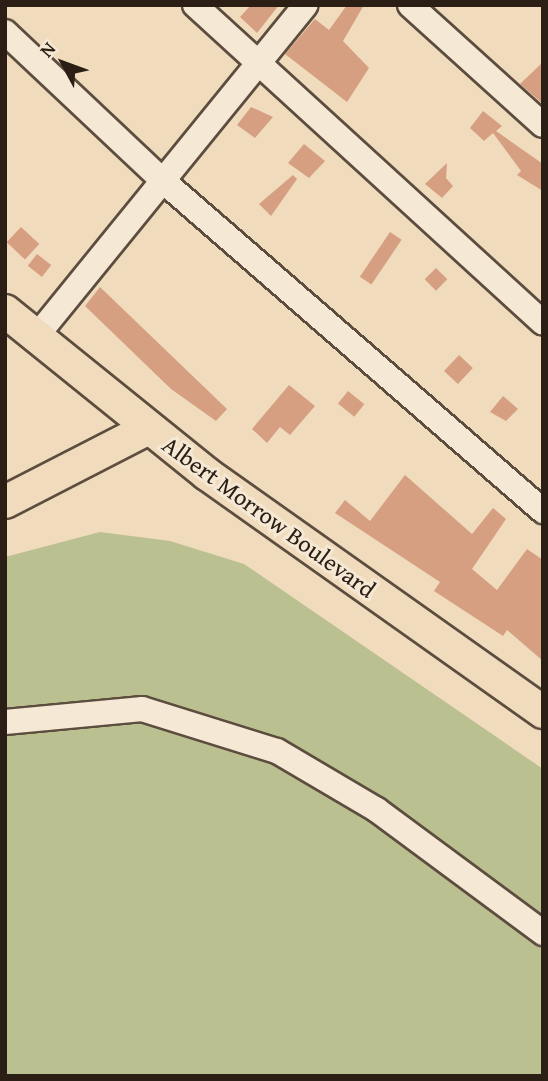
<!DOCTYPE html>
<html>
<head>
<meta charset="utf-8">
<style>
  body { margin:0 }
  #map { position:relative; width:548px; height:1081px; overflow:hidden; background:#f0dbbd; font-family:"Gentium Book Plus",serif }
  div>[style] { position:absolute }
  .green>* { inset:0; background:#bbc090 }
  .building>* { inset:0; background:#d69f82; transform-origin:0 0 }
  .roads { filter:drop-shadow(2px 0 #5c4d3f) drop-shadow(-2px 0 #5c4d3f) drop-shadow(0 2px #5c4d3f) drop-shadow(0 -2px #5c4d3f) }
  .minor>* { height:24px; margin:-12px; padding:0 12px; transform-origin:12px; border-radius:12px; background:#f5e8d4 }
  .major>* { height:32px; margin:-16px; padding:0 16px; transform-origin:16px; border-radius:16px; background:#f0dbbd }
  span { translate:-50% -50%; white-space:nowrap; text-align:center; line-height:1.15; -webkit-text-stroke:6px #f5e8d4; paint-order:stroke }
  .street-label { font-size:24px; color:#2b1e15 }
  .frame { position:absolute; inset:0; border:7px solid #2b1e15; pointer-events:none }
  .north { position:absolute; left:28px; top:28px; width:70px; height:70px; -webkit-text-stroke:5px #f5e8d4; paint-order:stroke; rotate:311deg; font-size:19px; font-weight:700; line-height:28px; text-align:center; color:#2b1e15 }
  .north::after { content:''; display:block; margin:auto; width:24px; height:32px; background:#2b1e15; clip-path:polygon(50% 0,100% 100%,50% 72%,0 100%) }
</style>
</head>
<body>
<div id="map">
  <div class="green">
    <i style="clip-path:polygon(100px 532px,170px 541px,244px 564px,543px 769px,543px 1076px,5px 1076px,5px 557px)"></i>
  </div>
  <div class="building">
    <i style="clip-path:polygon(251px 5px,279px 5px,257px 33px,240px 17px)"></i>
    <i style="clip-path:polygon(347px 5px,364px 5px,343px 41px,369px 68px,347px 102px,285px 54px,315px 19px,329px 30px)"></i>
    <i style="clip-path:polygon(543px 62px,543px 104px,520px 84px)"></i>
    <i style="clip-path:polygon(251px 107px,273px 117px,255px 138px,237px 125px)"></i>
    <i style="clip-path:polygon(483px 111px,502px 126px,496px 131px,543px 164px,543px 191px,517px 175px,521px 171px,493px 133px,484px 141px,470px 128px)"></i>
    <i style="clip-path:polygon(304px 144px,325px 161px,309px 178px,288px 163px)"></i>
    <i style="clip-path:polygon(447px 163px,446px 178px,453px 186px,442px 198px,425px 184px)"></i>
    <i style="clip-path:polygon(293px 175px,297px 179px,271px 216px,259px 204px)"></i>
    <i style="left:21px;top:227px;width:25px;height:21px;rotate:43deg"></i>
    <i style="left:390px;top:232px;width:14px;height:54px;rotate:34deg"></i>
    <i style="left:37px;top:254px;width:18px;height:15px;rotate:38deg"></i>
    <i style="left:436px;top:268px;width:16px;height:16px;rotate:45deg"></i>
    <i style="clip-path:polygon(100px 287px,227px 409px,216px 421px,171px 389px,85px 306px)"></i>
    <i style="left:459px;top:355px;width:19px;height:22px;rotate:43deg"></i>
    <i style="clip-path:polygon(289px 385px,315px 406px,290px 435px,280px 427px,267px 443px,252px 429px)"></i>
    <i style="left:348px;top:391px;width:21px;height:16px;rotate:39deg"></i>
    <i style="clip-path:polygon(503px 396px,518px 409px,506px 421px,490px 412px)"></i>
    <i style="clip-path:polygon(405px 475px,472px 534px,493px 508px,506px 519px,472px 569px,497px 590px,527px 549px,543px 560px,543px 661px,507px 630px,503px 636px,434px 591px,440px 582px,335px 513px,345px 500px,370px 521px)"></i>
  </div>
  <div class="roads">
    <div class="minor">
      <i style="left:195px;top:5px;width:471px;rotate:42.4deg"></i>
      <i style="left:410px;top:5px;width:179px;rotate:42.1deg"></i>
      <i style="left:5px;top:32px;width:216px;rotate:43.3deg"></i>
      <i style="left:162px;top:180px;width:505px;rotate:40.98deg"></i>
      <i style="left:35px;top:338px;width:429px;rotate:-50.9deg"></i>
      <i style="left:5px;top:722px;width:138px;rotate:-5.4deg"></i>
      <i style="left:142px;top:709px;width:141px;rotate:17.3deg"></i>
      <i style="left:277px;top:751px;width:116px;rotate:30.5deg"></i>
      <i style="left:377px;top:810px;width:207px;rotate:36.5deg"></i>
    </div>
    <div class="major">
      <i style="left:5px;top:311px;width:260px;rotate:38.9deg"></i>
      <i style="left:207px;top:474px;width:412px;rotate:35.3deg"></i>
      <i style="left:5px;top:502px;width:160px;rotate:-27.2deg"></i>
    </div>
  </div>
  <div class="street-label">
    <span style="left:269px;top:517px;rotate:36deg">Albert Morrow Boulevard</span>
  </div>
  <div class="frame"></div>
  <div class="north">N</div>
</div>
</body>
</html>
